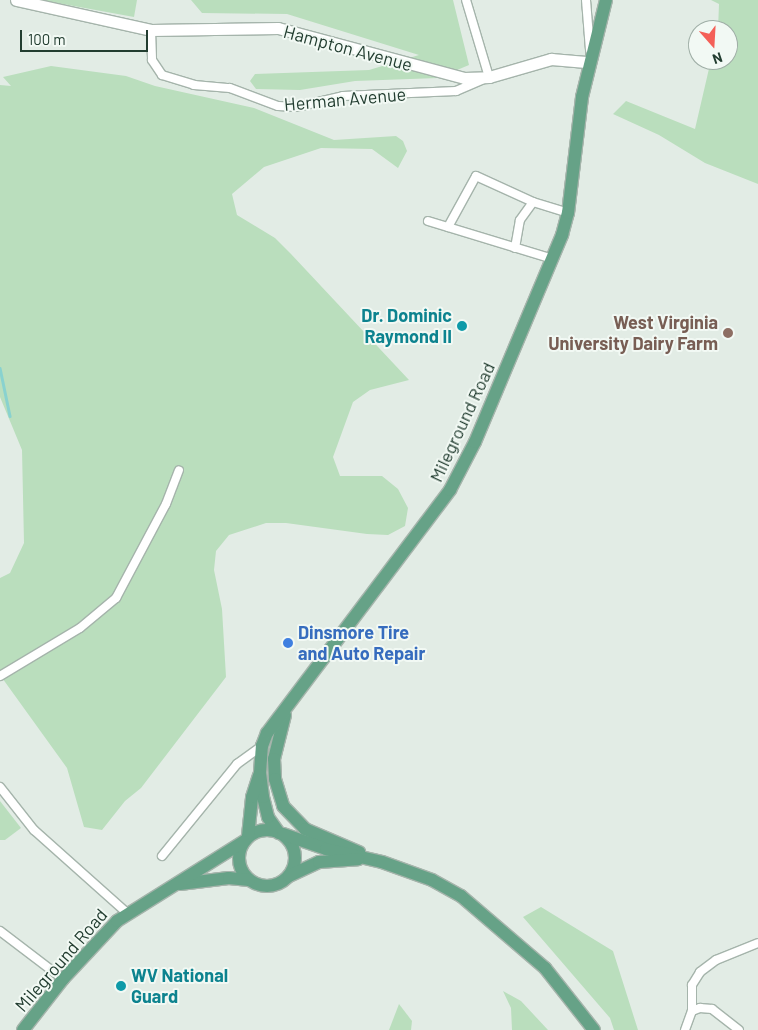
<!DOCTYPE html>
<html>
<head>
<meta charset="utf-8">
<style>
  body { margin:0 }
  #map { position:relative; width:758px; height:1030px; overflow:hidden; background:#e2ece5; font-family:Barlow,sans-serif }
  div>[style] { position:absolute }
  .green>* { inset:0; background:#badebd }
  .stream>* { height:2.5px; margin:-1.25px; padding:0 1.25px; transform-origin:1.25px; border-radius:1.25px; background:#89d2cf }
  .roads { filter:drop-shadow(1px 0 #a5b4ab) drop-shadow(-1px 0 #a5b4ab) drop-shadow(0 1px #a5b4ab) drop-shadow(0 -1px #a5b4ab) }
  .street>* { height:8px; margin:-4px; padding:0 4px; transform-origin:4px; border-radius:4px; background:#fff }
  .secondary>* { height:11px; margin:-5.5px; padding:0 5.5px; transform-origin:5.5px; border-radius:5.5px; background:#fff }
  .primary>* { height:12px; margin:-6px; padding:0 6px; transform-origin:6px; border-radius:6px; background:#66a287 }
  .primary>.ring { margin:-6px; padding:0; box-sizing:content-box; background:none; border:12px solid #66a287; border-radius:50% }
  .dots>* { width:14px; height:14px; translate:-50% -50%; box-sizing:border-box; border:2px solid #f2f9f4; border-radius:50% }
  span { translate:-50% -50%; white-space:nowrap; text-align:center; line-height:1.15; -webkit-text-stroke:4px #f2f9f4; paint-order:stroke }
  .street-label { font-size:18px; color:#223d30 }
  .culture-label { font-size:18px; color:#0d838f; font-weight:700 }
  .right { translate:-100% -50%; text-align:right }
  .left { translate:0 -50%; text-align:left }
  .education-label { font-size:18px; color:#785e54; font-weight:700 }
  .shop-label { font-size:18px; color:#366cbe; font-weight:700 }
  .north { position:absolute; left:688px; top:20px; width:50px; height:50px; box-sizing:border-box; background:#f2f9f4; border:1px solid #9faea6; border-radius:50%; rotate:161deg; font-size:14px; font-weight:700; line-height:20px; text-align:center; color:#223d30 }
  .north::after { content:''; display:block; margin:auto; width:18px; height:22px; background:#f46058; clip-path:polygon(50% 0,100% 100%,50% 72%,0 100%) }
  .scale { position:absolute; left:20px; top:30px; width:128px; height:22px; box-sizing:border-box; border:2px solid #223d30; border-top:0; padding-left:6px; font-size:15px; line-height:18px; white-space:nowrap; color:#223d30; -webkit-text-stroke:4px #f2f9f4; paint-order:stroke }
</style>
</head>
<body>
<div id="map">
  <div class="green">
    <i style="clip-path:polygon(41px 0,137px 0,134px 17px)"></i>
    <i style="clip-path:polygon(191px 0,453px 0,469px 65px,438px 78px,355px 81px,300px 90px,256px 89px,250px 81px,255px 74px,369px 70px,419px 55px,287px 14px,202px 13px)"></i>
    <i style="clip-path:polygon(711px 0,758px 0,758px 184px,705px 163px,659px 135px,613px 114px,626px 101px,695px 129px,711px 60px,728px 60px,728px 30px,718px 30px,719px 4px)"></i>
    <i style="clip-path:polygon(51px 66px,126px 76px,155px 86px,254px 108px,334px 140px,396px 136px,403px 141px,407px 151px,398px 168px,372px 149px,321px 148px,264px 167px,232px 194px,237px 215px,275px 238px,291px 254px,409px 380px,370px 390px,353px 402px,333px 457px,340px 476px,382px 476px,398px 489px,408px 508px,405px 526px,388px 535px,367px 534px,286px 523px,266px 523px,229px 535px,216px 551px,214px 570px,222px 609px,226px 677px,141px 788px,125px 801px,102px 830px,84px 827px,67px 768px,0 675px,0 578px,10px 573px,24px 543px,22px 450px,0 397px,0 85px,11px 86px,3px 77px)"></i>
    <i style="clip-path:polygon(0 801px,21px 828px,5px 840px,0 840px)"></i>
    <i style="clip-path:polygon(541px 907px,613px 951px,638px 1030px,614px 1030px,610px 1018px,523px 917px)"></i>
    <i style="clip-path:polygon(503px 991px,521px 1001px,548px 1030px,512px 1030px,511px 1008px)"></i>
    <i style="clip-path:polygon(399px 1004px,412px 1021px,411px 1030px,389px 1030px)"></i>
  </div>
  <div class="stream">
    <i style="left:0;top:368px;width:49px;rotate:78.2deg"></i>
  </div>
  <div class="roads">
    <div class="street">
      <i style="left:586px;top:0;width:50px;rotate:85.4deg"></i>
      <i style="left:151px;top:30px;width:30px;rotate:88deg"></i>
      <i style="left:152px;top:60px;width:18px;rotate:56deg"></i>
      <i style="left:162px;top:75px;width:34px;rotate:17deg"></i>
      <i style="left:194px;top:85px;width:36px;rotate:5deg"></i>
      <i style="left:230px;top:88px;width:51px;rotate:20.6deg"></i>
      <i style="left:278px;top:106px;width:19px;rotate:3deg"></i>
      <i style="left:297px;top:107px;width:47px;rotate:-13.4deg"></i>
      <i style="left:343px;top:96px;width:113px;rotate:-2.5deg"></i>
      <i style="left:456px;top:91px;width:36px;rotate:-23deg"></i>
      <i style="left:489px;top:77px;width:80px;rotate:-106.6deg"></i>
      <i style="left:428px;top:221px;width:131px;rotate:16.9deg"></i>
      <i style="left:448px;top:227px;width:58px;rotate:-61.2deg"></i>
      <i style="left:476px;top:176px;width:63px;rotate:24.5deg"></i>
      <i style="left:533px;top:202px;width:37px;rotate:17deg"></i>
      <i style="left:515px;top:248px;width:28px;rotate:-80deg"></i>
      <i style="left:520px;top:220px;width:22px;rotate:-54deg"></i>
      <i style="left:0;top:676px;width:93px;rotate:-31deg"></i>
      <i style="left:80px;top:628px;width:47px;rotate:-39.8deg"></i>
      <i style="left:116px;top:598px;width:106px;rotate:-62deg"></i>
      <i style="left:166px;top:504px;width:36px;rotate:-69deg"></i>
      <i style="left:0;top:787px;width:55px;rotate:51.7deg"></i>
      <i style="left:34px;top:830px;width:125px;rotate:41.7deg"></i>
      <i style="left:162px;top:856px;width:119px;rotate:-50.8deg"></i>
      <i style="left:237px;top:764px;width:32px;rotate:-36deg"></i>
      <i style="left:0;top:931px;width:79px;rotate:37.3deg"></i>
      <i style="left:692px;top:1011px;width:26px;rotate:-90deg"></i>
      <i style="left:692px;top:985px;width:15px;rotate:-58deg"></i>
      <i style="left:700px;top:972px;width:20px;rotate:-37deg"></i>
      <i style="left:716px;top:960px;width:45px;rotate:-22deg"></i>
      <i style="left:685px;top:1030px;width:20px;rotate:-70deg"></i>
      <i style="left:692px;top:1011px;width:9px;rotate:-21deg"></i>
      <i style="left:700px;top:1008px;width:12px;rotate:5deg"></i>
      <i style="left:712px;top:1009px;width:34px;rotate:38deg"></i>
    </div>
    <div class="secondary">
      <i style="left:16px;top:0;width:138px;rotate:12.5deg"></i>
      <i style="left:151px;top:30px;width:127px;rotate:-0.9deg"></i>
      <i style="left:278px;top:28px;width:193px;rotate:15deg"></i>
      <i style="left:464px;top:78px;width:25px;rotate:-2deg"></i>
      <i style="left:489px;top:77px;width:65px;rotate:-16.2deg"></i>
      <i style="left:551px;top:59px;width:38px;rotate:5deg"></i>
    </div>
    <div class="primary">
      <i style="left:285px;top:715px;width:45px;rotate:104deg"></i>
      <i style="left:274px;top:759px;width:20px;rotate:87deg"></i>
      <i style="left:275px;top:779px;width:28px;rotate:73deg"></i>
      <i style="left:283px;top:806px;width:32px;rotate:46deg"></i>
      <i style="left:305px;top:829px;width:59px;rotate:23.1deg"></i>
      <i class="ring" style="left:239px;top:830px;width:44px;height:44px"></i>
      <i style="left:279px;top:833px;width:19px;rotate:-125deg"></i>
      <i style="left:268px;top:817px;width:21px;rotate:-104deg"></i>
      <i style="left:263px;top:797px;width:24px;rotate:-97deg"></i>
      <i style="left:260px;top:773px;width:27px;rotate:-86deg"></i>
      <i style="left:262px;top:746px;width:14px;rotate:-69deg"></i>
      <i style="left:267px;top:733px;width:304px;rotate:-53deg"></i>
      <i style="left:450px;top:490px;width:54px;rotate:-62.5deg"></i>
      <i style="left:475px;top:442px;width:225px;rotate:-67.2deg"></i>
      <i style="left:562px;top:235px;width:23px;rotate:-75deg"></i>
      <i style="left:568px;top:213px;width:117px;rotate:-83.1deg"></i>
      <i style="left:582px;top:97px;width:100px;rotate:-76.1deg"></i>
      <i style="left:283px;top:834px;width:46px;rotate:19.2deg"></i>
      <i style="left:326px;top:849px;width:57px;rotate:13.1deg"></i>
      <i style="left:382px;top:862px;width:53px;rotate:19.8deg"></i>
      <i style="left:432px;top:880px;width:33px;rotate:29deg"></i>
      <i style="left:461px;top:896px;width:111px;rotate:40.6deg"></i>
      <i style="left:545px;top:968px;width:79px;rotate:51.7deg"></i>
      <i style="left:248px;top:836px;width:39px;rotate:-84deg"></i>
      <i style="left:252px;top:797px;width:23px;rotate:-72deg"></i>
      <i style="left:289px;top:876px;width:33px;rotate:-25deg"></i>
      <i style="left:319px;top:862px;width:39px;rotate:-4deg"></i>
      <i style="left:180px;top:884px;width:49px;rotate:-7deg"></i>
      <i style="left:229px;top:878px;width:20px;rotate:6deg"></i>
      <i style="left:23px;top:1030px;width:65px;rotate:-51.9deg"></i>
      <i style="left:63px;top:979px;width:79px;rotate:-47deg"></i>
      <i style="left:117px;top:921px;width:149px;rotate:-32.1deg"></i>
    </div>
  </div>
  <div class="dots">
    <i style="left:462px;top:326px;background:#0f9aa8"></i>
    <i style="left:728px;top:333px;background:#8d6e63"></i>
    <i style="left:288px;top:643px;background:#3f7fe0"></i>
    <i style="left:121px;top:986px;background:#0f9aa8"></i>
  </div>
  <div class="street-label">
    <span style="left:348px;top:48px;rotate:15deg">Hampton Avenue</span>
    <span style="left:345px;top:99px;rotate:-5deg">Herman Avenue</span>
    <span style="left:462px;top:422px;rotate:-65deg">Mileground Road</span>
    <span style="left:61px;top:960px;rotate:-49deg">Mileground Road</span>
  </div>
  <div class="culture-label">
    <span class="right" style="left:452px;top:326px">Dr. Dominic<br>Raymond II</span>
    <span class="left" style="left:131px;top:986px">WV National<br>Guard</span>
  </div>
  <div class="education-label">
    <span class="right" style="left:718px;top:333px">West Virginia<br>University Dairy Farm</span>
  </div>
  <div class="shop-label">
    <span class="left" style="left:298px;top:643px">Dinsmore Tire<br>and Auto Repair</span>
  </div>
  <div class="north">N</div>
  <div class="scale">100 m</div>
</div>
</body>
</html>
